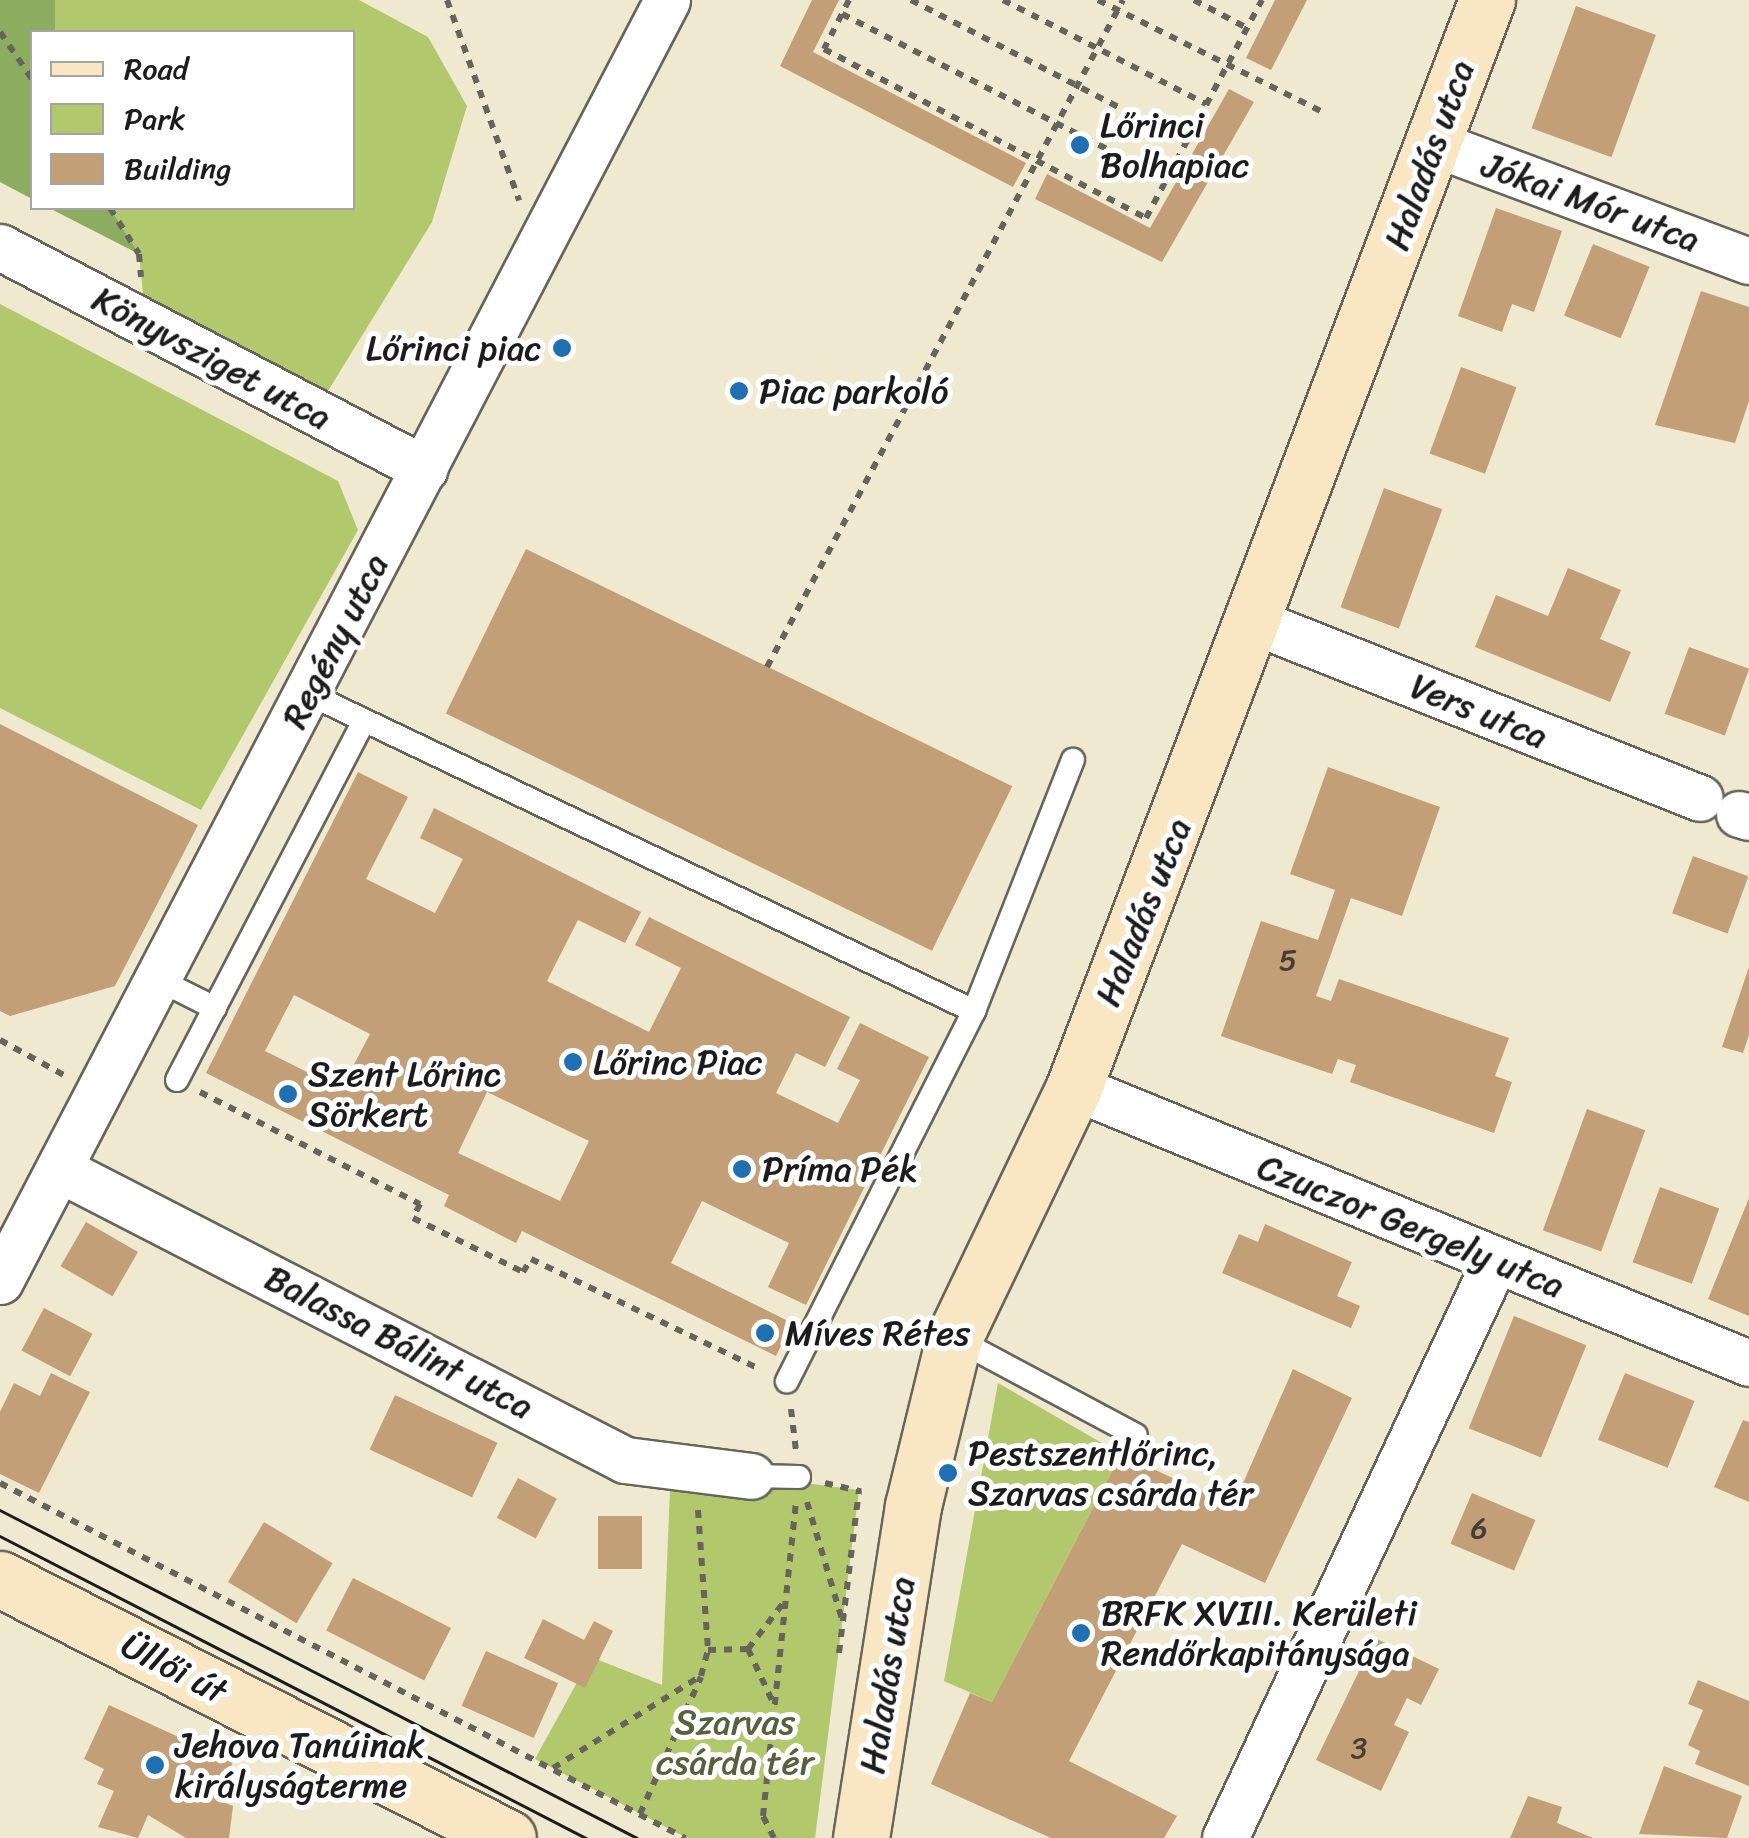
<!DOCTYPE html>
<html>
<head>
<meta charset="utf-8">
<style>
  body { margin:0 }
  #map { position:relative; width:1749px; height:1838px; overflow:hidden; background:#eee9cf; font-family:Sriracha,sans-serif }
  div>[style] { position:absolute }
  .green>* { inset:0; background:#b1c86d }
  .forest>* { inset:0; background:#8cac60 }
  .building>* { inset:0; background:#c29f77; transform-origin:0 0 }
  .path>* { height:6px; margin-top:-3px; transform-origin:0; background:repeating-linear-gradient(90deg,#66645b 0 8px,transparent 0 16px) }
  .roads { filter:drop-shadow(2px 0 #66645b) drop-shadow(-2px 0 #66645b) drop-shadow(0 2px #66645b) drop-shadow(0 -2px #66645b) }
  .lane>* { height:22px; margin:-11px; padding:0 11px; transform-origin:11px; border-radius:11px; background:#fff }
  .street>* { height:45px; margin:-22.5px; padding:0 22.5px; transform-origin:22.5px; border-radius:22.5px; background:#fff }
  .secondary>* { height:55px; margin:-27.5px; padding:0 27.5px; transform-origin:27.5px; border-radius:27.5px; background:#f9e7c3 }
  .tram>* { height:2.5px; margin:-1.25px; padding:0 1.25px; transform-origin:1.25px; border-radius:1.25px; background:#1c1c1c }
  .dots>* { width:28px; height:28px; translate:-50% -50%; box-sizing:border-box; border:5px solid #fff; border-radius:50% }
  span { translate:-50% -50%; white-space:nowrap; text-align:center; line-height:1.15; -webkit-text-stroke:10px #fff; paint-order:stroke }
  .number-label { font-size:30px; color:#463d33 }
  .number-label span { -webkit-text-stroke-width:0 }
  .poi-label { font-size:35px; color:#1c1c1c }
  .left { translate:0 -50%; text-align:left }
  .right { translate:-100% -50%; text-align:right }
  .street-label { font-size:35px; color:#1c1c1c }
  .park-label { font-size:35px; color:#58613c }
  .legend { position:absolute; left:30px; top:30px; width:325px; height:180px; box-sizing:border-box; background:#fff; border:2px solid #a4a4a4; margin:0; padding:12px 18px; list-style:none; font-size:30px; color:#1c1c1c }
  .legend li { display:flex; align-items:center; gap:20px; height:50px }
  .legend b { width:50px; border:2px solid #a4a4a4 }
</style>
</head>
<body>
<div id="map">
  <div class="green">
    <i style="clip-path:polygon(55px 0,359px 0,428px 37px,467px 106px,432px 222px,315px 412px,146px 323px,139px 254px,110px 208px,352px 208px,352px 32px,55px 32px)"></i>
    <i style="clip-path:polygon(0 304px,338px 481px,358px 530px,201px 810px,0 708px)"></i>
    <i style="clip-path:polygon(998px 1383px,1121px 1454px,992px 1702px,944px 1681px)"></i>
    <i style="clip-path:polygon(671px 1466px,859px 1490px,815px 1838px,687px 1838px,535px 1759px,591px 1657px,662px 1685px)"></i>
  </div>
  <div class="forest">
    <i style="clip-path:polygon(0 0,55px 0,55px 32px,32px 32px,32px 199px,0 182px)"></i>
    <i style="clip-path:polygon(49px 208px,110px 208px,139px 254px)"></i>
  </div>
  <div class="building">
    <i style="clip-path:polygon(812px 0,839px 0,813px 52px,1026px 163px,1013px 187px,780px 66px)"></i>
    <i style="clip-path:polygon(1275px 0,1307px 0,1271px 70px,1246px 58px)"></i>
    <i style="left:1576px;top:6px;width:85px;height:130px;rotate:20deg"></i>
    <i style="clip-path:polygon(1229px 89px,1254px 102px,1162px 262px,1035px 199px,1047px 174px,1150px 228px)"></i>
    <i style="clip-path:polygon(1496px 208px,1562px 231px,1534px 312px,1512px 304px,1502px 332px,1458px 316px)"></i>
    <i style="left:1593px;top:244px;width:61px;height:77px;rotate:22deg"></i>
    <i style="clip-path:polygon(1701px 291px,1749px 307px,1749px 401px,1735px 443px,1655px 425px)"></i>
    <i style="left:1461px;top:367px;width:59px;height:92px;rotate:20deg"></i>
    <i style="left:1384px;top:488px;width:62px;height:127px;rotate:20deg"></i>
    <i style="left:526px;top:549px;width:541px;height:183px;rotate:26deg"></i>
    <i style="clip-path:polygon(1568px 568px,1621px 590px,1600px 639px,1631px 652px,1610px 702px,1475px 647px,1496px 595px,1548px 616px)"></i>
    <i style="left:1689px;top:647px;width:64px;height:71px;rotate:20deg"></i>
    <i style="clip-path:polygon(0 724px,198px 825px,115px 986px,10px 1016px,0 1011px)"></i>
    <i style="clip-path:polygon(1328px 767px,1440px 807px,1402px 916px,1351px 898px,1316px 996px,1331px 1001px,1339px 979px,1509px 1038px,1495px 1076px,1512px 1082px,1494px 1133px,1350px 1082px,1356px 1065px,1338px 1059px,1332px 1074px,1221px 1036px,1261px 921px,1318px 940px,1335px 890px,1290px 874px)"></i>
    <i style="clip-path:polygon(evenodd,358px 772px,408px 797px,366px 879px,435px 913px,463px 859px,420px 838px,434px 808px,641px 912px,625px 943px,578px 920px,547px 981px,649px 1032px,681px 968px,635px 945px,649px 917px,850px 1017px,825px 1067px,796px 1053px,776px 1093px,838px 1123px,860px 1080px,837px 1069px,860px 1023px,929px 1057px,806px 1305px,768px 1287px,789px 1243px,702px 1201px,671px 1263px,792px 1323px,776px 1356px,522px 1231px,516px 1243px,444px 1206px,449px 1195px,206px 1073px,358px 772px,294px 995px,370px 1034px,341px 1089px,265px 1051px,294px 995px,358px 772px,487px 1092px,589px 1141px,560px 1201px,458px 1153px,487px 1092px)"></i>
    <i style="left:1693px;top:856px;width:59px;height:61px;rotate:20deg"></i>
    <i style="clip-path:polygon(1749px 967px,1749px 1035px,1743px 1053px,1722px 1047px)"></i>
    <i style="left:1587px;top:1109px;width:62px;height:129px;rotate:20deg"></i>
    <i style="left:1660px;top:1187px;width:63px;height:80px;rotate:20deg"></i>
    <i style="clip-path:polygon(1749px 1198px,1749px 1316px,1708px 1299px)"></i>
    <i style="left:86px;top:1222px;width:60px;height:51px;rotate:30deg"></i>
    <i style="clip-path:polygon(1265px 1224px,1352px 1262px,1337px 1296px,1360px 1306px,1351px 1328px,1222px 1273px,1239px 1234px,1258px 1242px)"></i>
    <i style="left:44px;top:1308px;width:55px;height:48px;rotate:28deg"></i>
    <i style="left:1514px;top:1316px;width:78px;height:121px;rotate:22deg"></i>
    <i style="clip-path:polygon(1293px 1369px,1352px 1398px,1265px 1583px,1182px 1544px,1069px 1761px,1177px 1816px,1164px 1838px,1051px 1838px,931px 1784px,970px 1693px,992px 1702px,1121px 1454px,1233px 1506px)"></i>
    <i style="clip-path:polygon(51px 1373px,90px 1392px,39px 1493px,0 1474px,0 1412px,14px 1383px,40px 1396px)"></i>
    <i style="left:1625px;top:1373px;width:75px;height:72px;rotate:22deg"></i>
    <i style="left:395px;top:1395px;width:113px;height:60px;rotate:25deg"></i>
    <i style="clip-path:polygon(1743px 1420px,1749px 1422px,1749px 1502px,1714px 1487px)"></i>
    <i style="left:518px;top:1478px;width:44px;height:45px;rotate:28deg"></i>
    <i style="left:1472px;top:1493px;width:69px;height:55px;rotate:23deg"></i>
    <i style="left:598px;top:1516px;width:44px;height:53px"></i>
    <i style="left:264px;top:1522px;width:80px;height:70px;rotate:31deg"></i>
    <i style="left:353px;top:1578px;width:110px;height:59px;rotate:27deg"></i>
    <i style="clip-path:polygon(543px 1619px,584px 1640px,594px 1621px,613px 1631px,585px 1688px,524px 1658px)"></i>
    <i style="clip-path:polygon(1375px 1638px,1439px 1669px,1421px 1705px,1407px 1698px,1394px 1725px,1409px 1732px,1381px 1791px,1316px 1760px)"></i>
    <i style="left:486px;top:1651px;width:79px;height:60px;rotate:24deg"></i>
    <i style="clip-path:polygon(1698px 1680px,1749px 1701px,1749px 1786px,1695px 1764px,1700px 1751px,1688px 1745px,1703px 1710px,1688px 1704px)"></i>
    <i style="clip-path:polygon(109px 1705px,233px 1762px,216px 1799px,233px 1806px,229px 1838px,186px 1838px,148px 1815px,138px 1838px,98px 1827px,114px 1791px,97px 1784px,104px 1769px,84px 1759px)"></i>
    <i style="clip-path:polygon(1664px 1766px,1742px 1796px,1727px 1838px,1639px 1834px)"></i>
    <i style="clip-path:polygon(1528px 1796px,1562px 1807px,1557px 1823px,1593px 1838px,1510px 1838px)"></i>
  </div>
  <div class="path">
    <i style="left:447px;top:0;width:213px;rotate:70.2deg"></i>
    <i style="left:849px;top:0;width:55px;rotate:117deg"></i>
    <i style="left:824px;top:49px;width:364px;rotate:27.7deg"></i>
    <i style="left:1146px;top:218px;width:247px;rotate:-62deg"></i>
    <i style="left:911px;top:0;width:309px;rotate:27.3deg"></i>
    <i style="left:1003px;top:0;width:228px;rotate:27.1deg"></i>
    <i style="left:1098px;top:0;width:251px;rotate:26.5deg"></i>
    <i style="left:1194px;top:0;width:60px;rotate:27.8deg"></i>
    <i style="left:842px;top:14px;width:364px;rotate:27deg"></i>
    <i style="left:0;top:32px;width:57px;rotate:55.8deg"></i>
    <i style="left:110px;top:208px;width:54px;rotate:57.8deg"></i>
    <i style="left:139px;top:254px;width:23px;rotate:85deg"></i>
    <i style="left:767px;top:667px;width:756px;rotate:-61.91deg"></i>
    <i style="left:0;top:1040px;width:73px;rotate:28.7deg"></i>
    <i style="left:200px;top:1092px;width:247px;rotate:27deg"></i>
    <i style="left:420px;top:1204px;width:16px;rotate:117deg"></i>
    <i style="left:413px;top:1218px;width:123px;rotate:26.1deg"></i>
    <i style="left:523px;top:1272px;width:15px;rotate:-58deg"></i>
    <i style="left:531px;top:1259px;width:254px;rotate:25.7deg"></i>
    <i style="left:791px;top:1409px;width:42px;rotate:83.2deg"></i>
    <i style="left:0;top:1483px;width:772px;rotate:27.4deg"></i>
    <i style="left:825px;top:1483px;width:37px;rotate:13deg"></i>
    <i style="left:807px;top:1502px;width:126px;rotate:73.4deg"></i>
    <i style="left:698px;top:1510px;width:140px;rotate:85.9deg"></i>
    <i style="left:708px;top:1650px;width:40px;rotate:-1.4deg"></i>
    <i style="left:748px;top:1649px;width:64px;rotate:65deg"></i>
    <i style="left:748px;top:1649px;width:59px;rotate:-52.5deg"></i>
    <i style="left:839px;top:1653px;width:164px;rotate:-83deg"></i>
    <i style="left:553px;top:1768px;width:174px;rotate:-31.9deg"></i>
    <i style="left:701px;top:1676px;width:27px;rotate:-75deg"></i>
    <i style="left:640px;top:1814px;width:150px;rotate:-66deg"></i>
    <i style="left:774px;top:1838px;width:25px;rotate:-117deg"></i>
    <i style="left:763px;top:1816px;width:315px;rotate:-84deg"></i>
  </div>
  <div class="roads">
    <div class="lane">
      <i style="left:309px;top:694px;width:737px;rotate:25.49deg"></i>
      <i style="left:974px;top:1011px;width:415px;rotate:116.8deg"></i>
      <i style="left:157px;top:979px;width:65px;rotate:26.6deg"></i>
      <i style="left:974px;top:1011px;width:270px;rotate:-68.5deg"></i>
      <i style="left:177px;top:1080px;width:405px;rotate:-62.5deg"></i>
      <i style="left:954px;top:1338px;width:206px;rotate:28.1deg"></i>
      <i style="left:751px;top:1476px;width:48px;rotate:1.2deg"></i>
    </div>
    <div class="street">
      <i style="left:1433px;top:143px;width:337px;rotate:20.5deg"></i>
      <i style="left:0;top:247px;width:479px;rotate:27.6deg"></i>
      <i style="left:1258px;top:623px;width:475px;rotate:21.6deg"></i>
      <i style="left:1739px;top:814px;width:10px;rotate:17deg"></i>
      <i style="left:1074px;top:1087px;width:729px;rotate:22.24deg"></i>
      <i style="left:59px;top:1169px;width:636px;rotate:27.21deg"></i>
      <i style="left:625px;top:1460px;width:127px;rotate:7.2deg"></i>
      <i style="left:0;top:1281px;width:1444px;rotate:-62.49deg"></i>
      <i style="left:1225px;top:1838px;width:637px;rotate:-64.92deg"></i>
    </div>
    <div class="secondary">
      <i style="left:0;top:1579px;width:570px;rotate:27.01deg"></i>
      <i style="left:861px;top:1838px;width:336px;rotate:-81.1deg"></i>
      <i style="left:913px;top:1506px;width:173px;rotate:-76.3deg"></i>
      <i style="left:954px;top:1338px;width:278px;rotate:-64.4deg"></i>
      <i style="left:1074px;top:1087px;width:1163px;rotate:-69.2deg"></i>
    </div>
  </div>
  <div class="tram">
    <i style="left:0;top:1510px;width:716px;rotate:27.24deg"></i>
    <i style="left:0;top:1536px;width:659px;rotate:27.26deg"></i>
  </div>
  <div class="dots">
    <i style="left:1080px;top:145px;background:#1f6fb2"></i>
    <i style="left:562px;top:348px;background:#1f6fb2"></i>
    <i style="left:739px;top:391px;background:#1f6fb2"></i>
    <i style="left:573px;top:1062px;background:#1f6fb2"></i>
    <i style="left:288px;top:1094px;background:#1f6fb2"></i>
    <i style="left:742px;top:1169px;background:#1f6fb2"></i>
    <i style="left:765px;top:1333px;background:#1f6fb2"></i>
    <i style="left:948px;top:1473px;background:#1f6fb2"></i>
    <i style="left:1081px;top:1633px;background:#1f6fb2"></i>
    <i style="left:155px;top:1765px;background:#1f6fb2"></i>
  </div>
  <div class="number-label">
    <span style="left:1288px;top:960px">5</span>
    <span style="left:1479px;top:1528px">6</span>
    <span style="left:1359px;top:1748px">3</span>
  </div>
  <div class="poi-label">
    <span class="left" style="left:1100px;top:145px">Lőrinci<br>Bolhapiac</span>
    <span class="right" style="left:542px;top:348px">Lőrinci piac</span>
    <span class="left" style="left:759px;top:391px">Piac parkoló</span>
    <span class="left" style="left:593px;top:1062px">Lőrinc Piac</span>
    <span class="left" style="left:308px;top:1094px">Szent Lőrinc<br>Sörkert</span>
    <span class="left" style="left:762px;top:1169px">Príma Pék</span>
    <span class="left" style="left:785px;top:1333px">Míves Rétes</span>
    <span class="left" style="left:968px;top:1473px">Pestszentlőrinc,<br>Szarvas csárda tér</span>
    <span class="left" style="left:1101px;top:1633px">BRFK XVIII. Kerületi<br>Rendőrkapitánysága</span>
    <span class="left" style="left:175px;top:1765px">Jehova Tanúinak<br>királyságterme</span>
  </div>
  <div class="street-label">
    <span style="left:1429px;top:155px;rotate:-70deg">Haladás utca</span>
    <span style="left:1591px;top:202px;rotate:20deg">Jókai Mór utca</span>
    <span style="left:212px;top:358px;rotate:28deg">Könyvsziget utca</span>
    <span style="left:335px;top:641px;rotate:-63deg">Regény utca</span>
    <span style="left:1479px;top:711px;rotate:22deg">Vers utca</span>
    <span style="left:1143px;top:912px;rotate:-68deg">Haladás utca</span>
    <span style="left:1411px;top:1226px;rotate:22deg">Czuczor Gergely utca</span>
    <span style="left:399px;top:1342px;rotate:27deg">Balassa Bálint utca</span>
    <span style="left:174px;top:1668px;rotate:27deg">Üllői út</span>
    <span style="left:887px;top:1675px;rotate:-81deg">Haladás utca</span>
  </div>
  <div class="park-label">
    <span style="left:735px;top:1742px">Szarvas<br>csárda tér</span>
  </div>
  <ul class="legend">
  <li><b style="height:12px;background:#f9e7c3"></b>Road</li>
  <li><b style="height:28px;background:#b1c86d"></b>Park</li>
  <li><b style="height:28px;background:#c29f77"></b>Building</li>
  </ul>
</div>
</body>
</html>
